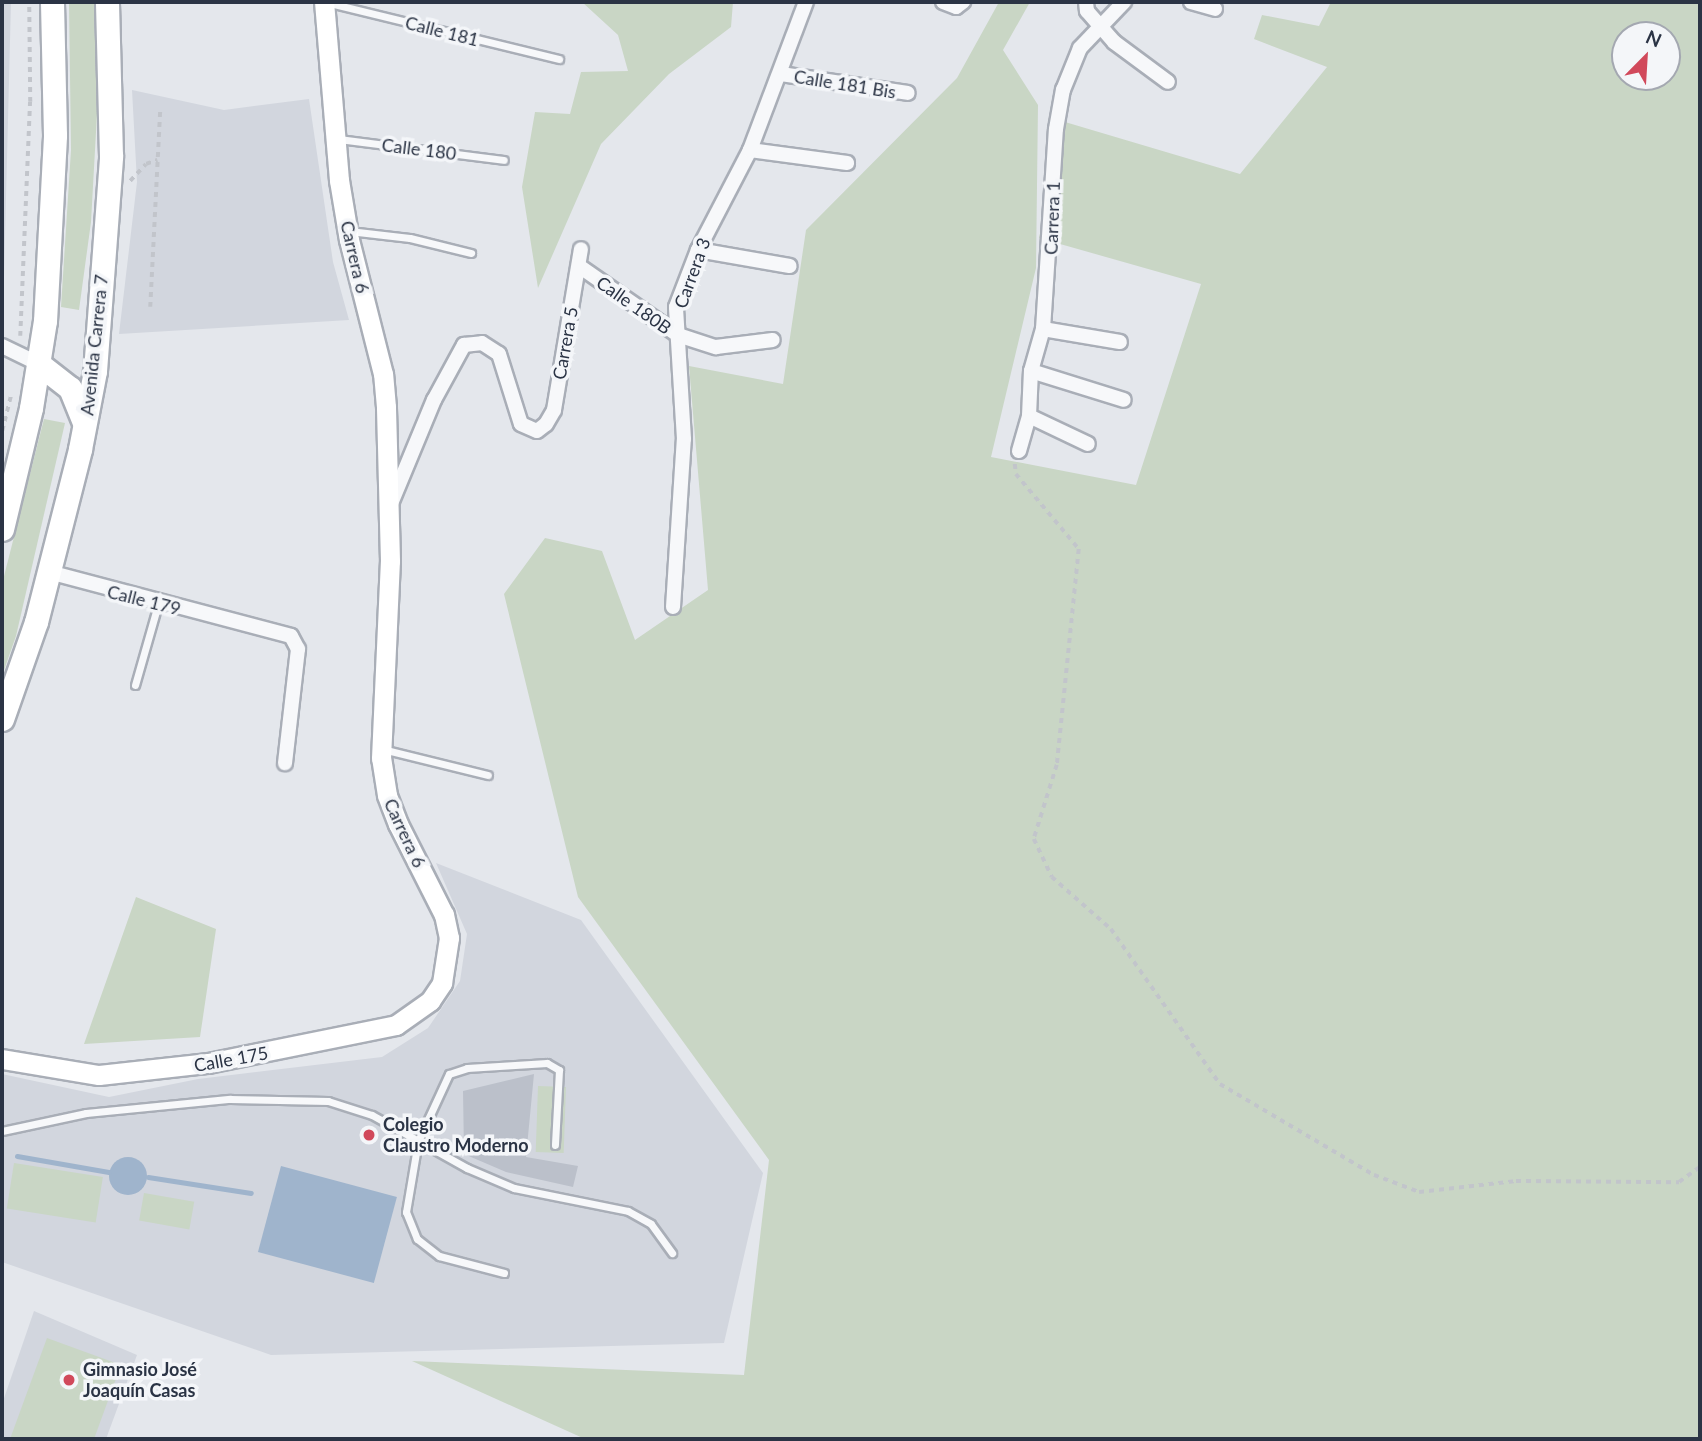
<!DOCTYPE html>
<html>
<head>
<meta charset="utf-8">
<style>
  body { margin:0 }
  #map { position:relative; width:1702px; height:1441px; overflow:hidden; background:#e4e7ec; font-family:Lato,sans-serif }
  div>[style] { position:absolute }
  .built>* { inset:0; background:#d2d6de }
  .green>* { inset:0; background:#c9d6c5; transform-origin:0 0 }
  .water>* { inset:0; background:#9fb4cc; transform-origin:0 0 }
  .round { border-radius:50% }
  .stream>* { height:5px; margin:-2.5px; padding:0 2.5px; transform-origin:2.5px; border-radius:2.5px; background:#9fb4cc }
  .building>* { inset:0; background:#bbc0ca }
  .path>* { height:3.5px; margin-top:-1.75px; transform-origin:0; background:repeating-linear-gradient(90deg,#c2c5cb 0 5px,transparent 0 10px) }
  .roads { filter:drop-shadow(2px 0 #a9aeb7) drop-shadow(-2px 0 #a9aeb7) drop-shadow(0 2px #a9aeb7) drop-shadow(0 -2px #a9aeb7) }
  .lane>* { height:7px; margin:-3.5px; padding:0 3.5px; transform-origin:3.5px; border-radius:3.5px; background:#f7f8fa }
  .street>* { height:14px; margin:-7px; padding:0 7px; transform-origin:7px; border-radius:7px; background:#f7f8fa }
  .secondary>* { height:19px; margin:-9.5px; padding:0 9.5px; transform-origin:9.5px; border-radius:9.5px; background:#fff }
  .primary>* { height:23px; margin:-11.5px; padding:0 11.5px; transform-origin:11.5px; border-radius:11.5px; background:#fff }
  .dots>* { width:19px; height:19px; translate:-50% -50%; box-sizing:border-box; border:4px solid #f4f6f9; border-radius:50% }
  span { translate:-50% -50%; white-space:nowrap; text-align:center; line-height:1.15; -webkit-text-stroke:7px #f4f6f9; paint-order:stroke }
  .street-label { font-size:18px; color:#2b3445 }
  .poi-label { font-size:18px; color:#2b3445; font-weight:700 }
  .left { translate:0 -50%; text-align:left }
  .frame { position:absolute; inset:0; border:4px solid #2b3445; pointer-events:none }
  .north { position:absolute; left:1611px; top:21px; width:70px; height:70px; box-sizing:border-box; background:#f4f6f9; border:2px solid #a4a8b1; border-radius:50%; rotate:24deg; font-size:19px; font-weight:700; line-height:28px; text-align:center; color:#2b3445 }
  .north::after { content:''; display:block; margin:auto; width:24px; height:32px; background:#d1495b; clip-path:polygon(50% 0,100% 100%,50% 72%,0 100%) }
</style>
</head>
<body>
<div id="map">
  <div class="built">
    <i style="clip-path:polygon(2px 2px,11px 2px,3px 316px,2px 315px)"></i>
    <i style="clip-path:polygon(132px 90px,224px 110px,309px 99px,333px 262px,349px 320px,119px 334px,137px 182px)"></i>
    <i style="clip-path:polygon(436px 863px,581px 920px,763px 1173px,724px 1343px,271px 1355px,2px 1262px,2px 1074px,109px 1097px,198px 1079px,382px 1057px,428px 1028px,460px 981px,467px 934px)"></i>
    <i style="clip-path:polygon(34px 1311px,137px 1355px,106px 1439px,2px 1439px,2px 1404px)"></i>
  </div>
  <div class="green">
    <i style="clip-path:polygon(69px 2px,94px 2px,97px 114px,91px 222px,79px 310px,61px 307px,71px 150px)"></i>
    <i style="clip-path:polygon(582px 2px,733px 2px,731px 27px,669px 74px,601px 144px,538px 288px,522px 187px,535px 112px,570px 114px,581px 72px,628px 71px,618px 35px)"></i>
    <i style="clip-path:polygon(evenodd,999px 2px,1030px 2px,1003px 50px,1038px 105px,1036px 268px,991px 457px,1136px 485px,1201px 284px,1039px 238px,1065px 122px,1240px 174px,1327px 67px,1254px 39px,1262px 15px,1319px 26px,1331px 2px,1700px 2px,1700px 1439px,585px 1439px,412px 1361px,744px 1375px,769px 1160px,578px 897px,504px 594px,545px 538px,602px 551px,635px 640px,708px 590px,689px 366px,783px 384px,806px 230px,957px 78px,999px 2px,1625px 35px,1667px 35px,1667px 77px,1625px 77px,1625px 35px)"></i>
    <i style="clip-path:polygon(44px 419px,65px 423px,16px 636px,2px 676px,2px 584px)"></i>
    <i style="clip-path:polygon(136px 897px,216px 929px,200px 1037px,84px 1044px)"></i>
    <i style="left:538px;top:1086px;width:28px;height:66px;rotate:2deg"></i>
    <i style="left:14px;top:1163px;width:90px;height:46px;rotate:9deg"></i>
    <i style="left:144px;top:1193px;width:51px;height:28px;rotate:10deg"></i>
    <i style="clip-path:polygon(47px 1338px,121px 1365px,94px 1439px,10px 1439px)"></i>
  </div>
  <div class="water">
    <i class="round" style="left:109px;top:1157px;width:38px;height:38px"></i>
    <i style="left:281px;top:1166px;width:120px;height:89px;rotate:15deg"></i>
  </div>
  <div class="stream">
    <i style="left:17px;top:1156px;width:93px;rotate:9.9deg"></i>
    <i style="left:148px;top:1177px;width:104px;rotate:8.8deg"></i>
  </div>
  <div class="building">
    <i style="clip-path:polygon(534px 1074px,526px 1157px,578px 1166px,573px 1187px,506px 1172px,464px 1154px,463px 1091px)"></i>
  </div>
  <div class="path">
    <i style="left:130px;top:181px;width:23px;rotate:-47deg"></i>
    <i style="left:146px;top:164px;width:12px;rotate:-20deg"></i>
    <i style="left:150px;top:307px;width:199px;rotate:-87.1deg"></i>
    <i style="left:20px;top:336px;width:234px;rotate:-87.6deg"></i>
    <i style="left:30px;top:102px;width:100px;rotate:-90.6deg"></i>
    <i style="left:2px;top:431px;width:36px;rotate:-76deg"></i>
    <i style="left:1015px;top:464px;width:10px;rotate:84deg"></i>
    <i style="left:1016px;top:474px;width:98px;rotate:50deg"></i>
    <i style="left:1079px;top:549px;width:217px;rotate:95.8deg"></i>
    <i style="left:1057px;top:765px;width:77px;rotate:107.3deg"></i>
    <i style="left:1034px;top:839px;width:42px;rotate:64.7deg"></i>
    <i style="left:1052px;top:877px;width:79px;rotate:41.4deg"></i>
    <i style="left:1111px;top:929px;width:189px;rotate:54.9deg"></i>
    <i style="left:1220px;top:1084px;width:179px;rotate:30.6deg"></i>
    <i style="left:1374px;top:1175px;width:48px;rotate:20.7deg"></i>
    <i style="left:1419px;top:1192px;width:98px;rotate:-6.5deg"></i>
    <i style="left:1516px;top:1181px;width:163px;rotate:0.4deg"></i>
    <i style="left:1679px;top:1182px;width:26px;rotate:-36deg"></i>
  </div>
  <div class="roads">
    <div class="lane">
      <i style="left:325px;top:2px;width:241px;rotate:13.7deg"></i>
      <i style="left:338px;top:139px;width:167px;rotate:7.2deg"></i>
      <i style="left:349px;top:231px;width:61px;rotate:6.5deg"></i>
      <i style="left:410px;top:238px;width:63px;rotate:13.8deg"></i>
      <i style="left:135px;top:685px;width:84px;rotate:-74.1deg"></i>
      <i style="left:382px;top:749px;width:109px;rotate:13.8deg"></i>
      <i style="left:2px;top:1131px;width:86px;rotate:-12.1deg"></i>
      <i style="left:86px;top:1113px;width:145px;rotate:-5.6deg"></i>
      <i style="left:230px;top:1099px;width:98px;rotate:1.2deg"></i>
      <i style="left:328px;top:1101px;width:46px;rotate:17.7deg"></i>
      <i style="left:372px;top:1115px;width:109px;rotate:29.2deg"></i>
      <i style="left:467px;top:1168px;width:51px;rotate:23.1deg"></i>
      <i style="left:514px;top:1188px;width:116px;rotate:11.4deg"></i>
      <i style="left:628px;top:1211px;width:26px;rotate:29deg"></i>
      <i style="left:651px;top:1224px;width:36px;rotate:54deg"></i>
      <i style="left:504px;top:1273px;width:67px;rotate:-165.3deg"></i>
      <i style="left:439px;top:1256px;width:28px;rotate:-142deg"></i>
      <i style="left:417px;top:1239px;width:29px;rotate:-112deg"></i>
      <i style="left:406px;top:1212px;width:72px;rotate:-80.4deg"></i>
      <i style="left:418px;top:1141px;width:74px;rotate:-65.2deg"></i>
      <i style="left:449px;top:1074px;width:19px;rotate:-18deg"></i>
      <i style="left:467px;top:1068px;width:80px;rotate:-3.6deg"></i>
      <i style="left:547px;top:1063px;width:14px;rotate:30deg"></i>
      <i style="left:559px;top:1070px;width:75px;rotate:93.1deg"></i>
    </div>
    <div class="street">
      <i style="left:943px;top:2px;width:14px;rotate:21deg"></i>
      <i style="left:956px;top:7px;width:9px;rotate:-36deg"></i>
      <i style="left:1086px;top:2px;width:9px;rotate:84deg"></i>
      <i style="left:1087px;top:11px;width:41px;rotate:48.9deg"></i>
      <i style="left:1114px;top:42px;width:67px;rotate:36.5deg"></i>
      <i style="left:1191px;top:2px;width:25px;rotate:16deg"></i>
      <i style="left:781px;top:74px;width:128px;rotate:8.5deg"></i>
      <i style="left:750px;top:150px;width:98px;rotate:7.6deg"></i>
      <i style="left:698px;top:250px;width:93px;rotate:9.9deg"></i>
      <i style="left:579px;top:266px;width:121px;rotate:34.9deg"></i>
      <i style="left:678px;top:335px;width:40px;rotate:18deg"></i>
      <i style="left:716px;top:347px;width:57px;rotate:-7deg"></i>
      <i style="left:1043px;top:329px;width:78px;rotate:9.6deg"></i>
      <i style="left:2px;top:346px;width:41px;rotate:25.9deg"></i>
      <i style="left:1031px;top:371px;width:97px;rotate:17.3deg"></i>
      <i style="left:1029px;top:416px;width:65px;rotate:25.4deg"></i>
      <i style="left:1019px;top:451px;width:36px;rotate:-74deg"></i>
      <i style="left:1029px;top:416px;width:45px;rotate:-87.5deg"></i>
      <i style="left:1031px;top:371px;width:44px;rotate:-74.1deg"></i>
      <i style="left:1043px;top:329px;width:200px;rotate:-86.3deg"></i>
      <i style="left:1056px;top:129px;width:40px;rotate:-80deg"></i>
      <i style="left:1063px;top:90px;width:45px;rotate:-68deg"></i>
      <i style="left:1080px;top:48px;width:64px;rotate:-46.3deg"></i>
      <i style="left:390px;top:506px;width:115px;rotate:-67.5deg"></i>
      <i style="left:434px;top:400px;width:63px;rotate:-61.4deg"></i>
      <i style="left:464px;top:345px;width:18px;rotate:-6deg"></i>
      <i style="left:482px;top:343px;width:20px;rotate:33deg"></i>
      <i style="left:499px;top:354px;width:73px;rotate:72.6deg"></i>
      <i style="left:521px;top:424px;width:17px;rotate:24deg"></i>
      <i style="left:537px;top:431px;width:11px;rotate:-38deg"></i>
      <i style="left:546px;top:424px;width:16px;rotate:-60deg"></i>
      <i style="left:554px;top:410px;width:163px;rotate:-80.5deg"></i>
      <i style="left:49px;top:572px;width:250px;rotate:14.8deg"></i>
      <i style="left:291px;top:636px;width:15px;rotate:62deg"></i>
      <i style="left:298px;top:649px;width:115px;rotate:96.5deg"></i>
      <i style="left:673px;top:607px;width:168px;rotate:-86.3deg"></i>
      <i style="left:684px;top:439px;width:132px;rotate:-93.5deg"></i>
      <i style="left:676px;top:307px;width:61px;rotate:-68.9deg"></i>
      <i style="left:698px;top:250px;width:113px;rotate:-62.5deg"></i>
      <i style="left:750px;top:150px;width:158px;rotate:-69.3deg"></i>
    </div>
    <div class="secondary">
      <i style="left:2px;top:1059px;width:98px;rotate:9.4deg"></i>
      <i style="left:99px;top:1075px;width:110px;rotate:-6.3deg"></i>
      <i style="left:208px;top:1063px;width:192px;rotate:-11.4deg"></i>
      <i style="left:396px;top:1025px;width:42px;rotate:-35.2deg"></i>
      <i style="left:430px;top:1001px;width:22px;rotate:-56deg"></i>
      <i style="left:442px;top:983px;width:46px;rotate:-81.2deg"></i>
      <i style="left:449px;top:938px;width:24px;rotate:-102deg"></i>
      <i style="left:444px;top:915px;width:102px;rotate:-116.8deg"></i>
      <i style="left:398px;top:824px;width:31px;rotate:-111deg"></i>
      <i style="left:387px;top:795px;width:37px;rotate:-99deg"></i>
      <i style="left:381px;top:758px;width:197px;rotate:-87.4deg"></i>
      <i style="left:390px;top:561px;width:154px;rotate:-91.5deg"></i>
      <i style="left:386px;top:407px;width:33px;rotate:-95deg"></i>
      <i style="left:383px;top:374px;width:138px;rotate:-104.2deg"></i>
      <i style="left:349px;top:240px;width:61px;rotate:-99.5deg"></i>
      <i style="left:339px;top:180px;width:179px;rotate:-94.8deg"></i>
    </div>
    <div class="primary">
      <i style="left:39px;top:364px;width:39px;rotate:38deg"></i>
      <i style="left:70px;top:388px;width:37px;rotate:68deg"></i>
      <i style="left:2px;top:529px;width:124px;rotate:-76.5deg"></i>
      <i style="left:31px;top:408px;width:88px;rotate:-80.9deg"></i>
      <i style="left:45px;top:321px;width:186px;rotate:-86.9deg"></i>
      <i style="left:55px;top:135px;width:133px;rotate:-91.3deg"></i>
      <i style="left:2px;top:719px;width:103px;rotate:-70.7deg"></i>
      <i style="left:36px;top:622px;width:179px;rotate:-75.7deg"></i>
      <i style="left:80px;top:449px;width:79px;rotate:-79.1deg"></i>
      <i style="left:95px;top:371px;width:216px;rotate:-85.7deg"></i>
      <i style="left:111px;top:156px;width:154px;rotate:-91.5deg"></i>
    </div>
  </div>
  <div class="dots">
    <i style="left:369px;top:1135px;background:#d1495b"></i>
    <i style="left:69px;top:1380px;background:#d1495b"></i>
  </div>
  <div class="street-label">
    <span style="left:442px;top:31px;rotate:14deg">Calle 181</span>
    <span style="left:845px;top:84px;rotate:9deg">Calle 181 Bis</span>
    <span style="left:419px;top:149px;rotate:7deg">Calle 180</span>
    <span style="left:1052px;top:218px;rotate:-88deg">Carrera 1</span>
    <span style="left:355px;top:257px;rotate:77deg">Carrera 6</span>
    <span style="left:692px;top:273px;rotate:-70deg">Carrera 3</span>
    <span style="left:634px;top:305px;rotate:35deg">Calle 180B</span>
    <span style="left:565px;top:343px;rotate:-80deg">Carrera 5</span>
    <span style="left:94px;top:345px;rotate:-84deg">Avenida Carrera 7</span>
    <span style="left:144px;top:600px;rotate:14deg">Calle 179</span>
    <span style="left:405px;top:833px;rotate:65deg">Carrera 6</span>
    <span style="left:231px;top:1059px;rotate:-10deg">Calle 175</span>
  </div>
  <div class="poi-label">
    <span class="left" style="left:383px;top:1135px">Colegio<br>Claustro Moderno</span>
    <span class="left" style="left:83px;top:1380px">Gimnasio José<br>Joaquín Casas</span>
  </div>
  <div class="frame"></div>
  <div class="north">N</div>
</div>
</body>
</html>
